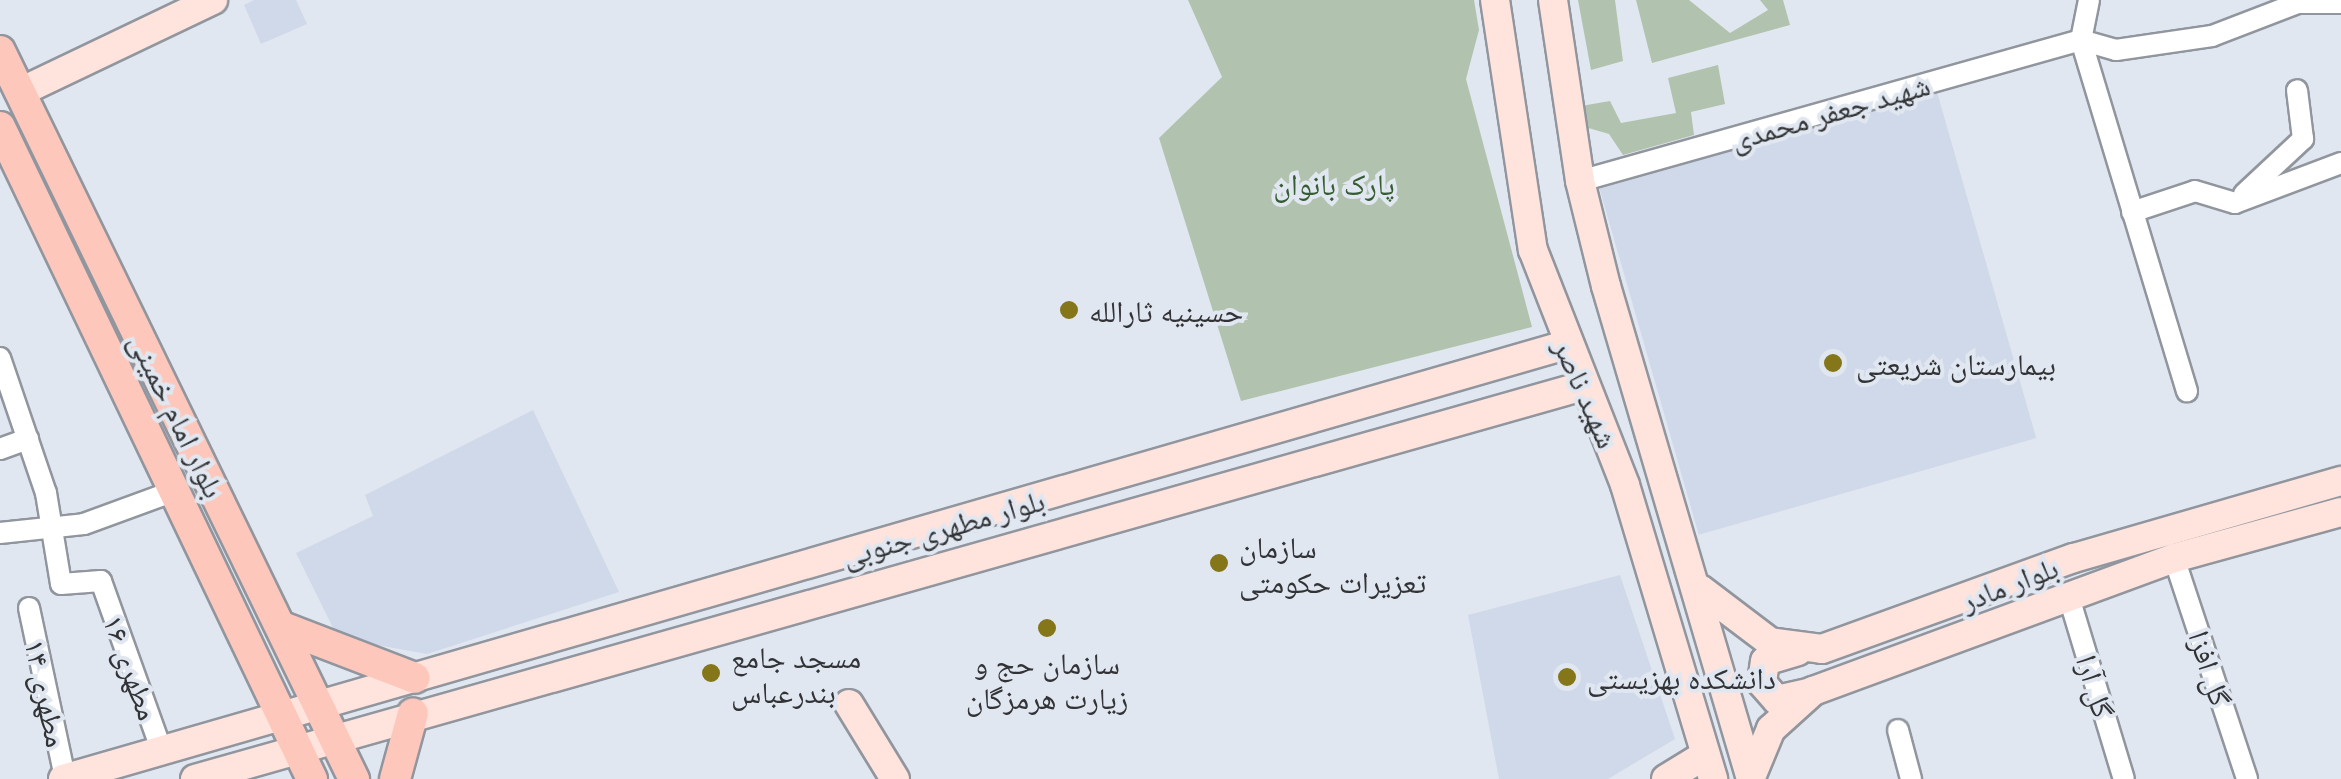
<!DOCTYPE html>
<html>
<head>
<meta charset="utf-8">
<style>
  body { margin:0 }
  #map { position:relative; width:2341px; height:779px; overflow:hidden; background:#e1e7f0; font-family:Lato,"Noto Naskh Arabic",sans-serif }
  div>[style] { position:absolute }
  .built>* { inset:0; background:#d0d9e9; transform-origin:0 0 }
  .green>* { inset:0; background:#b1c3ae }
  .roads { filter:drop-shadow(2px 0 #91969e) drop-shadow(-2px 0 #91969e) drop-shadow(0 2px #91969e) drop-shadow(0 -2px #91969e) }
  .street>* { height:20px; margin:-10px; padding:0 10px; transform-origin:10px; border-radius:10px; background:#fff }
  .secondary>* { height:28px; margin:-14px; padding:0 14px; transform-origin:14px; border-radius:14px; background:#ffe3dd }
  .primary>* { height:30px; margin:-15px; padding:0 15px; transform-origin:15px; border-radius:15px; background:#fec7bb }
  .dots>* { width:28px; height:28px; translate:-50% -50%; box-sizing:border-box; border:5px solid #e1e7f0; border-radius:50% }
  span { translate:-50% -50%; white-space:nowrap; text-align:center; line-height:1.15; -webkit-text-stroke:8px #e1e7f0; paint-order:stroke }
  .street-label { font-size:30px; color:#313336 }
  .park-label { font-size:30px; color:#365c31 }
  .poi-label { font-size:30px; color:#313336 }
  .left { translate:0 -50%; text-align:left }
</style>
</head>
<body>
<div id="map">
  <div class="built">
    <i style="clip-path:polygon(254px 0,296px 0,307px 24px,261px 44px,244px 5px)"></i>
    <i style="left:1937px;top:92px;width:360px;height:351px;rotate:74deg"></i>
    <i style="clip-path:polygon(533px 410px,619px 592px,427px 654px,338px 638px,296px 553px,373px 516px,365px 495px)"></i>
    <i style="clip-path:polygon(1620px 575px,1675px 739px,1608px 779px,1499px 779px,1468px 615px)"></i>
  </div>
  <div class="green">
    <i style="clip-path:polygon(1188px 0,1474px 0,1479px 30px,1466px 79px,1532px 327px,1241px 401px,1159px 138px,1222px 77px)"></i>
    <i style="clip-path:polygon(1578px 0,1615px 0,1623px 61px,1591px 70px)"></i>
    <i style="clip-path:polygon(1636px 0,1689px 0,1730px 33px,1768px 10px,1760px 0,1783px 0,1790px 25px,1652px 63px)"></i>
    <i style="clip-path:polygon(1718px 65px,1725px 104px,1691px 112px,1694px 135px,1623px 155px,1609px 134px,1585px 127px,1581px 106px,1610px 101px,1621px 123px,1676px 113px,1668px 78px)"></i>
  </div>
  <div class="roads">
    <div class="street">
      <i style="left:2089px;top:0;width:41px;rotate:101.3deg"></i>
      <i style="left:2081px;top:40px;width:367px;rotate:73.2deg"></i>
      <i style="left:1580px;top:181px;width:520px;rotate:-15.72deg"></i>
      <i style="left:2081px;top:40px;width:36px;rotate:16deg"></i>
      <i style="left:2116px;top:50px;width:97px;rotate:-8.3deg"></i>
      <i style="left:2212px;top:36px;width:92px;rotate:-21deg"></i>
      <i style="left:2298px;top:3px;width:43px"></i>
      <i style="left:2244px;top:194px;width:81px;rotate:-43deg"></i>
      <i style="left:2303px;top:139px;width:49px;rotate:-97deg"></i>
      <i style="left:2132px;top:212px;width:66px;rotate:-18.4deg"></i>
      <i style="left:2195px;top:191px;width:42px;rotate:16.7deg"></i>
      <i style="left:2235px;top:203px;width:113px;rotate:-20.7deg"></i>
      <i style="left:0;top:358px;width:143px;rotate:71.2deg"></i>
      <i style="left:46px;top:493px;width:92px;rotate:80.6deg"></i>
      <i style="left:61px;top:584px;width:40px;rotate:-4.3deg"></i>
      <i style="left:101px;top:581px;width:166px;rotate:70.3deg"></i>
      <i style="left:0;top:449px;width:30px;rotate:-20deg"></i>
      <i style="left:0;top:533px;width:84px;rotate:-6.1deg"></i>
      <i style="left:84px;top:524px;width:96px;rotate:-20.1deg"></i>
      <i style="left:2174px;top:558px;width:233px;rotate:71.7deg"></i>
      <i style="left:2068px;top:594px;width:193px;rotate:73.2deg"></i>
      <i style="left:29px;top:608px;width:174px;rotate:78deg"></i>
      <i style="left:1898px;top:730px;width:51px;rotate:75.1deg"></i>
    </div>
    <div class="secondary">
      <i style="left:1495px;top:0;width:253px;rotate:81.4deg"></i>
      <i style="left:1533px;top:250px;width:252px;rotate:68.6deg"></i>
      <i style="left:1625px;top:485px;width:307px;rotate:73.3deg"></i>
      <i style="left:1553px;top:0;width:183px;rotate:81.5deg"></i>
      <i style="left:1580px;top:181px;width:108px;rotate:76.1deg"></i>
      <i style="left:1606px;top:286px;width:514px;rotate:73.61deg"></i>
      <i style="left:20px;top:92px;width:214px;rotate:-25.5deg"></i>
      <i style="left:1700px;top:589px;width:88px;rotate:37.1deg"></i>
      <i style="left:1770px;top:642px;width:52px;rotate:7.7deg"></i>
      <i style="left:1822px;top:649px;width:268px;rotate:-19.9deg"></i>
      <i style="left:2074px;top:558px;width:278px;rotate:-16.1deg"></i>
      <i style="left:1798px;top:651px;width:34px;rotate:163deg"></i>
      <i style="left:1765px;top:661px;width:22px;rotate:98deg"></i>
      <i style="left:1762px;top:683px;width:23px;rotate:49deg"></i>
      <i style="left:1777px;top:700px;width:32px;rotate:-13deg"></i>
      <i style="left:849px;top:704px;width:88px;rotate:58.5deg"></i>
      <i style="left:1751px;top:777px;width:52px;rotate:-67.4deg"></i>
      <i style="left:1771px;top:729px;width:57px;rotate:-42.1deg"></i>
      <i style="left:1813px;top:691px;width:385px;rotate:-20.2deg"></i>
      <i style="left:2174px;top:558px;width:173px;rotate:-15.4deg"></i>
      <i style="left:63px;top:779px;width:1564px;rotate:-16.11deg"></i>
      <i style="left:195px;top:779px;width:1443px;rotate:-15.81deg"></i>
      <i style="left:1666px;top:779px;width:46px;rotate:-31.6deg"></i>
    </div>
    <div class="primary">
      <i style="left:0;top:51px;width:810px;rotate:64.07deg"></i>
      <i style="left:0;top:127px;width:723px;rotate:64.43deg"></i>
      <i style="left:282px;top:627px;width:142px;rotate:21deg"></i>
      <i style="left:395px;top:779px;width:68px;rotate:-74.7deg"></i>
    </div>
  </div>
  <div class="dots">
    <i style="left:1069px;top:310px;background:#847619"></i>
    <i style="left:1833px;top:363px;background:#847619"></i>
    <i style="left:1219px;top:563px;background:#847619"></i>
    <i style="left:1047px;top:628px;background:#847619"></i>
    <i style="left:711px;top:673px;background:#847619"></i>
    <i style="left:1567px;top:677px;background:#847619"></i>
  </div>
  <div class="street-label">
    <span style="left:1830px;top:111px;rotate:-16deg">شهید جعفر محمدی</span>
    <span style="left:1587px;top:393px;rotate:66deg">شهید ناصر</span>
    <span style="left:178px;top:415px;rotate:64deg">بلوار امام خمینی</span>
    <span style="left:943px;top:527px;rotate:-16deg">بلوار مطهری جنوبی</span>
    <span style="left:2009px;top:583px;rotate:-21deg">بلوار مادر</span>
    <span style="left:132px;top:667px;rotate:70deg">مطهری ۱۶</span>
    <span style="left:2211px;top:668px;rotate:72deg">گل افزا</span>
    <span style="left:2096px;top:686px;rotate:73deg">گل آرا</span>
    <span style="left:47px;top:693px;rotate:78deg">مطهری ۱۴</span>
  </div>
  <div class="park-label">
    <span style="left:1334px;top:183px">پارک بانوان</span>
  </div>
  <div class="poi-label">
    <span class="left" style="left:1089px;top:310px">حسینیه ثارالله</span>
    <span class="left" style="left:1856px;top:363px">بیمارستان شریعتی</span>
    <span class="left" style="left:1239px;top:563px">سازمان<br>تعزیرات حکومتی</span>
    <span class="left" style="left:731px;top:673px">مسجد جامع<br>بندرعباس</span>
    <span style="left:1047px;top:679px">سازمان حج و<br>زیارت هرمزگان</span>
    <span class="left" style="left:1587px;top:677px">دانشکده بهزیستی</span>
  </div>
</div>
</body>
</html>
